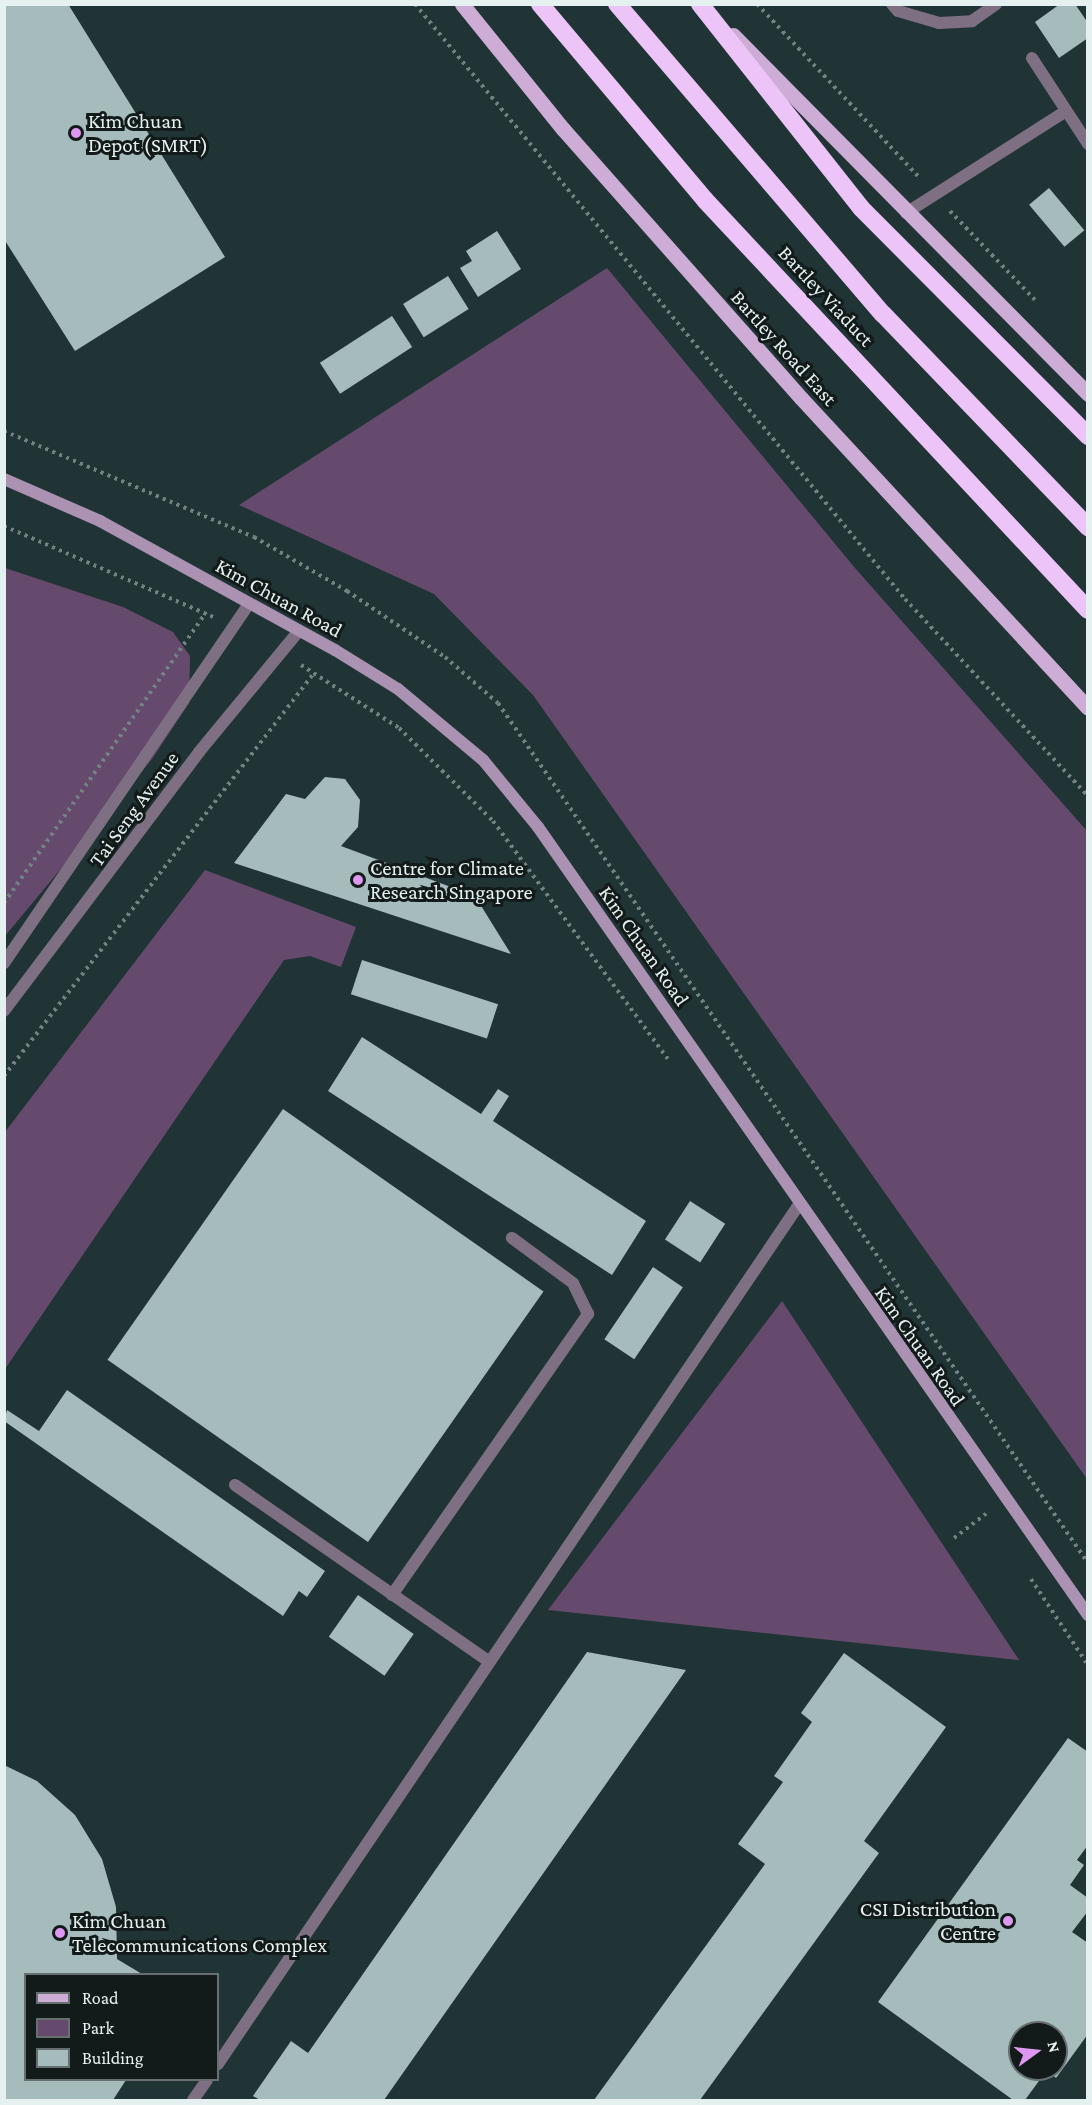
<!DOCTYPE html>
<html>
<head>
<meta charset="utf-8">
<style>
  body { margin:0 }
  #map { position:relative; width:1092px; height:2105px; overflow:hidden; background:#213435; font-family:"Crimson Pro",serif }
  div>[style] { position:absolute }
  .green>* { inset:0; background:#664a6e }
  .building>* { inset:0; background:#a6bcbc; transform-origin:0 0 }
  .path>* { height:4px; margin-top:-2px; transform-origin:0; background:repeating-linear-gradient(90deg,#728282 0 3px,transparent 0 7.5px) }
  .lane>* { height:12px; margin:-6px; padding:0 6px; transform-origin:6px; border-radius:6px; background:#7f6f83 }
  .street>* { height:12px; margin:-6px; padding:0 6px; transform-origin:6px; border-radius:6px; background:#7f6f83 }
  .secondary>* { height:12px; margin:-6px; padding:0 6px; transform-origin:6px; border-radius:6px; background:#ab91b2 }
  .primary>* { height:15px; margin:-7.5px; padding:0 7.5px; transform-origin:7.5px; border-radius:7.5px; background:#cdacd6 }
  .highway>* { height:18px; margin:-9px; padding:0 9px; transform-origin:9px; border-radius:9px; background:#ecc4f7 }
  .dots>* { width:16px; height:16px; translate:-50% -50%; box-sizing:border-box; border:3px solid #121a1a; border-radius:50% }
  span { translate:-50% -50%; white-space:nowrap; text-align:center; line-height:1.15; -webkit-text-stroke:6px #121a1a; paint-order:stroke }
  .poi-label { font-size:21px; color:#e5f0f0 }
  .left { translate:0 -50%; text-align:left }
  .right { translate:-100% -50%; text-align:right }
  .street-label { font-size:21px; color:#e5f0f0 }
  .frame { position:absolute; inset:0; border:6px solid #e5f0f0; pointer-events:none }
  .legend { position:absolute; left:24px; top:1973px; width:195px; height:108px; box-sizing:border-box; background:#121a1a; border:2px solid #667070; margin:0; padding:8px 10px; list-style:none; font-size:18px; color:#e5f0f0 }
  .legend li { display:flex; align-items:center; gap:12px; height:30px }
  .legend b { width:30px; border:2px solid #667070 }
  .north { position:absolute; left:1008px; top:2021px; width:60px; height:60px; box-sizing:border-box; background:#121a1a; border:2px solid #667070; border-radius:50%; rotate:75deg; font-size:16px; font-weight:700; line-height:24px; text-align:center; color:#e5f0f0 }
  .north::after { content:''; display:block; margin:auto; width:21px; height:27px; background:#df98f1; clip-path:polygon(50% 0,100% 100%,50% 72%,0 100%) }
</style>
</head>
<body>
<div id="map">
  <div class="green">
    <i style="clip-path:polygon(607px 268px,855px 568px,1087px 831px,1087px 1479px,533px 695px,434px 594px,239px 505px)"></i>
    <i style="clip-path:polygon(5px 568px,123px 607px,173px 632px,190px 656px,189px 703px,152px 759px,5px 936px)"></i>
    <i style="clip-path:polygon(205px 870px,356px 927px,341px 967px,310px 956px,284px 960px,5px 1369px,5px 1132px)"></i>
    <i style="clip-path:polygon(782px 1301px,1019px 1660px,548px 1610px)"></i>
  </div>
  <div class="building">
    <i style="clip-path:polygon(4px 4px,68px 4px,225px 257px,75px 351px,4px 239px)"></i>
    <i style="clip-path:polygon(1060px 4px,1075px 4px,1088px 23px,1088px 38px,1059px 58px,1035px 22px)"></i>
    <i style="left:1049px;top:188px;width:55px;height:26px;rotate:50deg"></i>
    <i style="clip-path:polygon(497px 231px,521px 269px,478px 297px,460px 268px,472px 261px,466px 251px)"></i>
    <i style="left:448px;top:276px;width:39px;height:53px;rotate:58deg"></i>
    <i style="left:392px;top:316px;width:37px;height:86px;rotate:57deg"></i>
    <i style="clip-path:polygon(325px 777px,345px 779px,360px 800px,358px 827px,341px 846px,475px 896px,511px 954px,234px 863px,286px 794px,305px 799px)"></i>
    <i style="left:362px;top:960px;width:143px;height:36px;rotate:18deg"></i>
    <i style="clip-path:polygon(362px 1037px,481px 1114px,498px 1089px,509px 1096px,493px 1121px,646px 1221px,612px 1275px,328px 1091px)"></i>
    <i style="left:283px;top:1109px;width:318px;height:306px;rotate:35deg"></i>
    <i style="left:690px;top:1201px;width:42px;height:46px;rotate:33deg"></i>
    <i style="left:653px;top:1267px;width:36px;height:87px;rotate:34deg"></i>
    <i style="clip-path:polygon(67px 1390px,325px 1571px,307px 1597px,299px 1591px,283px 1616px,4px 1421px,7px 1410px,39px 1431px)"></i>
    <i style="left:358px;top:1595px;width:68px;height:51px;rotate:35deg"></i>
    <i style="clip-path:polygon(587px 1652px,686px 1670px,384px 2100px,260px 2100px,253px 2096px,291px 2041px,308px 2053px)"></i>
    <i style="clip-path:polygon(844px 1653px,946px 1727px,864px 1841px,879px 1853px,700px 2100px,594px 2100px,765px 1864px,738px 1844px,783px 1782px,774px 1776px,812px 1722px,801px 1713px)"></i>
    <i style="clip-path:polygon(evenodd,1068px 1738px,1088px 1752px,1088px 1845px,1077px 1860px,1084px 1865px,1070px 1885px,1088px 1898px,1088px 1911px,1072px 1932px,1088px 1943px,1088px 2034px,1056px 2078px,1047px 2070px,1025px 2100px,1013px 2100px,878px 2002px,1068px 1738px,1020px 2033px,1056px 2033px,1056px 2069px,1020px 2069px,1020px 2033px)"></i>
    <i style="clip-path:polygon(4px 1765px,37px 1781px,75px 1815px,102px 1859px,116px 1907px,117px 1959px,142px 1974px,26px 1974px,26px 2080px,126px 2080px,113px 2100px,4px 2100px)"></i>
  </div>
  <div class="path">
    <i style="left:415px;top:4px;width:771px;rotate:50.53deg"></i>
    <i style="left:905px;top:599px;width:269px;rotate:47.1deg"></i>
    <i style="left:757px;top:4px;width:237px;rotate:46.9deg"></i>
    <i style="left:950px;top:211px;width:124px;rotate:46.3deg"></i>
    <i style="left:4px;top:431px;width:272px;rotate:23deg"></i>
    <i style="left:254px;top:537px;width:108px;rotate:30.1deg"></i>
    <i style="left:347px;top:591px;width:118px;rotate:34deg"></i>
    <i style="left:445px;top:657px;width:70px;rotate:41deg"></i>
    <i style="left:498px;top:703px;width:1043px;rotate:55.55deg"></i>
    <i style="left:4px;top:526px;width:228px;rotate:23.5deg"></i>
    <i style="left:301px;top:665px;width:117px;rotate:32.7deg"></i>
    <i style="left:399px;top:728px;width:132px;rotate:44.7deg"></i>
    <i style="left:493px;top:821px;width:295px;rotate:53.7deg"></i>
    <i style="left:4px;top:903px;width:354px;rotate:-55.2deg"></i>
    <i style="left:4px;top:1076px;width:508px;rotate:-52.43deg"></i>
    <i style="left:954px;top:1538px;width:41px;rotate:-37.1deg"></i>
    <i style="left:1031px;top:1579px;width:103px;rotate:56.5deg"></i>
  </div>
  <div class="lane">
    <i style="left:892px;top:4px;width:9px;rotate:49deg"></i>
    <i style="left:898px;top:11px;width:43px;rotate:16.3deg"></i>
    <i style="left:939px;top:23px;width:33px;rotate:-3deg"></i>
    <i style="left:972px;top:21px;width:29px;rotate:-35deg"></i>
    <i style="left:1032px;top:58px;width:103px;rotate:56.9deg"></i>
    <i style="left:906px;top:213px;width:190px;rotate:-32.5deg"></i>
    <i style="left:235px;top:1485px;width:308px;rotate:34.8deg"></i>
    <i style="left:392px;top:1595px;width:343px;rotate:-55.1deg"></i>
    <i style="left:588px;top:1314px;width:34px;rotate:-116deg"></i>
    <i style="left:573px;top:1283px;width:76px;rotate:-143.6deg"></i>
    <i style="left:218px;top:2064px;width:1036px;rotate:-55.94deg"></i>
    <i style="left:193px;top:2100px;width:24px;rotate:-55deg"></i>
  </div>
  <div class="street">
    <i style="left:4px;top:963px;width:435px;rotate:-55.7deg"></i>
    <i style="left:4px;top:1011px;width:324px;rotate:-53deg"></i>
    <i style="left:199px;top:752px;width:156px;rotate:-50.5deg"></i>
  </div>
  <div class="secondary">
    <i style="left:4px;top:479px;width:105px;rotate:23.6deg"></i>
    <i style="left:100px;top:521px;width:268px;rotate:28.8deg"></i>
    <i style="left:335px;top:650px;width:74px;rotate:31.8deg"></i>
    <i style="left:398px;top:689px;width:111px;rotate:39.9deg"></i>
    <i style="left:483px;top:760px;width:87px;rotate:50.6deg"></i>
    <i style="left:538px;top:827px;width:961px;rotate:55.09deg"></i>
  </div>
  <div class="primary">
    <i style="left:462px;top:4px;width:161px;rotate:51.1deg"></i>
    <i style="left:563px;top:129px;width:359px;rotate:48.5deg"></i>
    <i style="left:801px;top:398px;width:422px;rotate:47.2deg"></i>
    <i style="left:733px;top:35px;width:505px;rotate:45.32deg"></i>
  </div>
  <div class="highway">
    <i style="left:540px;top:4px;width:256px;rotate:49.9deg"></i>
    <i style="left:705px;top:200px;width:561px;rotate:46.95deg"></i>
    <i style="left:617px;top:4px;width:408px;rotate:49.4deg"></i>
    <i style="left:883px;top:314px;width:296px;rotate:46.1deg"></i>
    <i style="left:700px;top:4px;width:260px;rotate:51.7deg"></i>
    <i style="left:861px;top:208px;width:322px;rotate:45.1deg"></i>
  </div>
  <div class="dots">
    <i style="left:76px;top:133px;background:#df98f1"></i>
    <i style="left:358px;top:880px;background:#df98f1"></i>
    <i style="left:1008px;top:1921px;background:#df98f1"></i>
    <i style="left:60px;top:1933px;background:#df98f1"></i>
  </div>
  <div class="poi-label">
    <span class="left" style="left:88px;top:133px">Kim Chuan<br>Depot (SMRT)</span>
    <span class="left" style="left:370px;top:880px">Centre for Climate<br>Research Singapore</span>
    <span class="right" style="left:996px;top:1921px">CSI Distribution<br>Centre</span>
    <span class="left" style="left:72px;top:1933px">Kim Chuan<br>Telecommunications Complex</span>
  </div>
  <div class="street-label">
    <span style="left:826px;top:296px;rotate:47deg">Bartley Viaduct</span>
    <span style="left:784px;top:348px;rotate:48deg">Bartley Road East</span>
    <span style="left:279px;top:598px;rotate:29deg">Kim Chuan Road</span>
    <span style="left:134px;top:809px;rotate:-54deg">Tai Seng Avenue</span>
    <span style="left:644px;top:946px;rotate:55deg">Kim Chuan Road</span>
    <span style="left:920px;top:1346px;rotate:55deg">Kim Chuan Road</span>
  </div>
  <div class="frame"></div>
  <ul class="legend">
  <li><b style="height:8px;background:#cdacd6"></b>Road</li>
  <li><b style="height:16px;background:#664a6e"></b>Park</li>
  <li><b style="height:16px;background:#a6bcbc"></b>Building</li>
  </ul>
  <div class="north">N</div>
</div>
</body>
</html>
